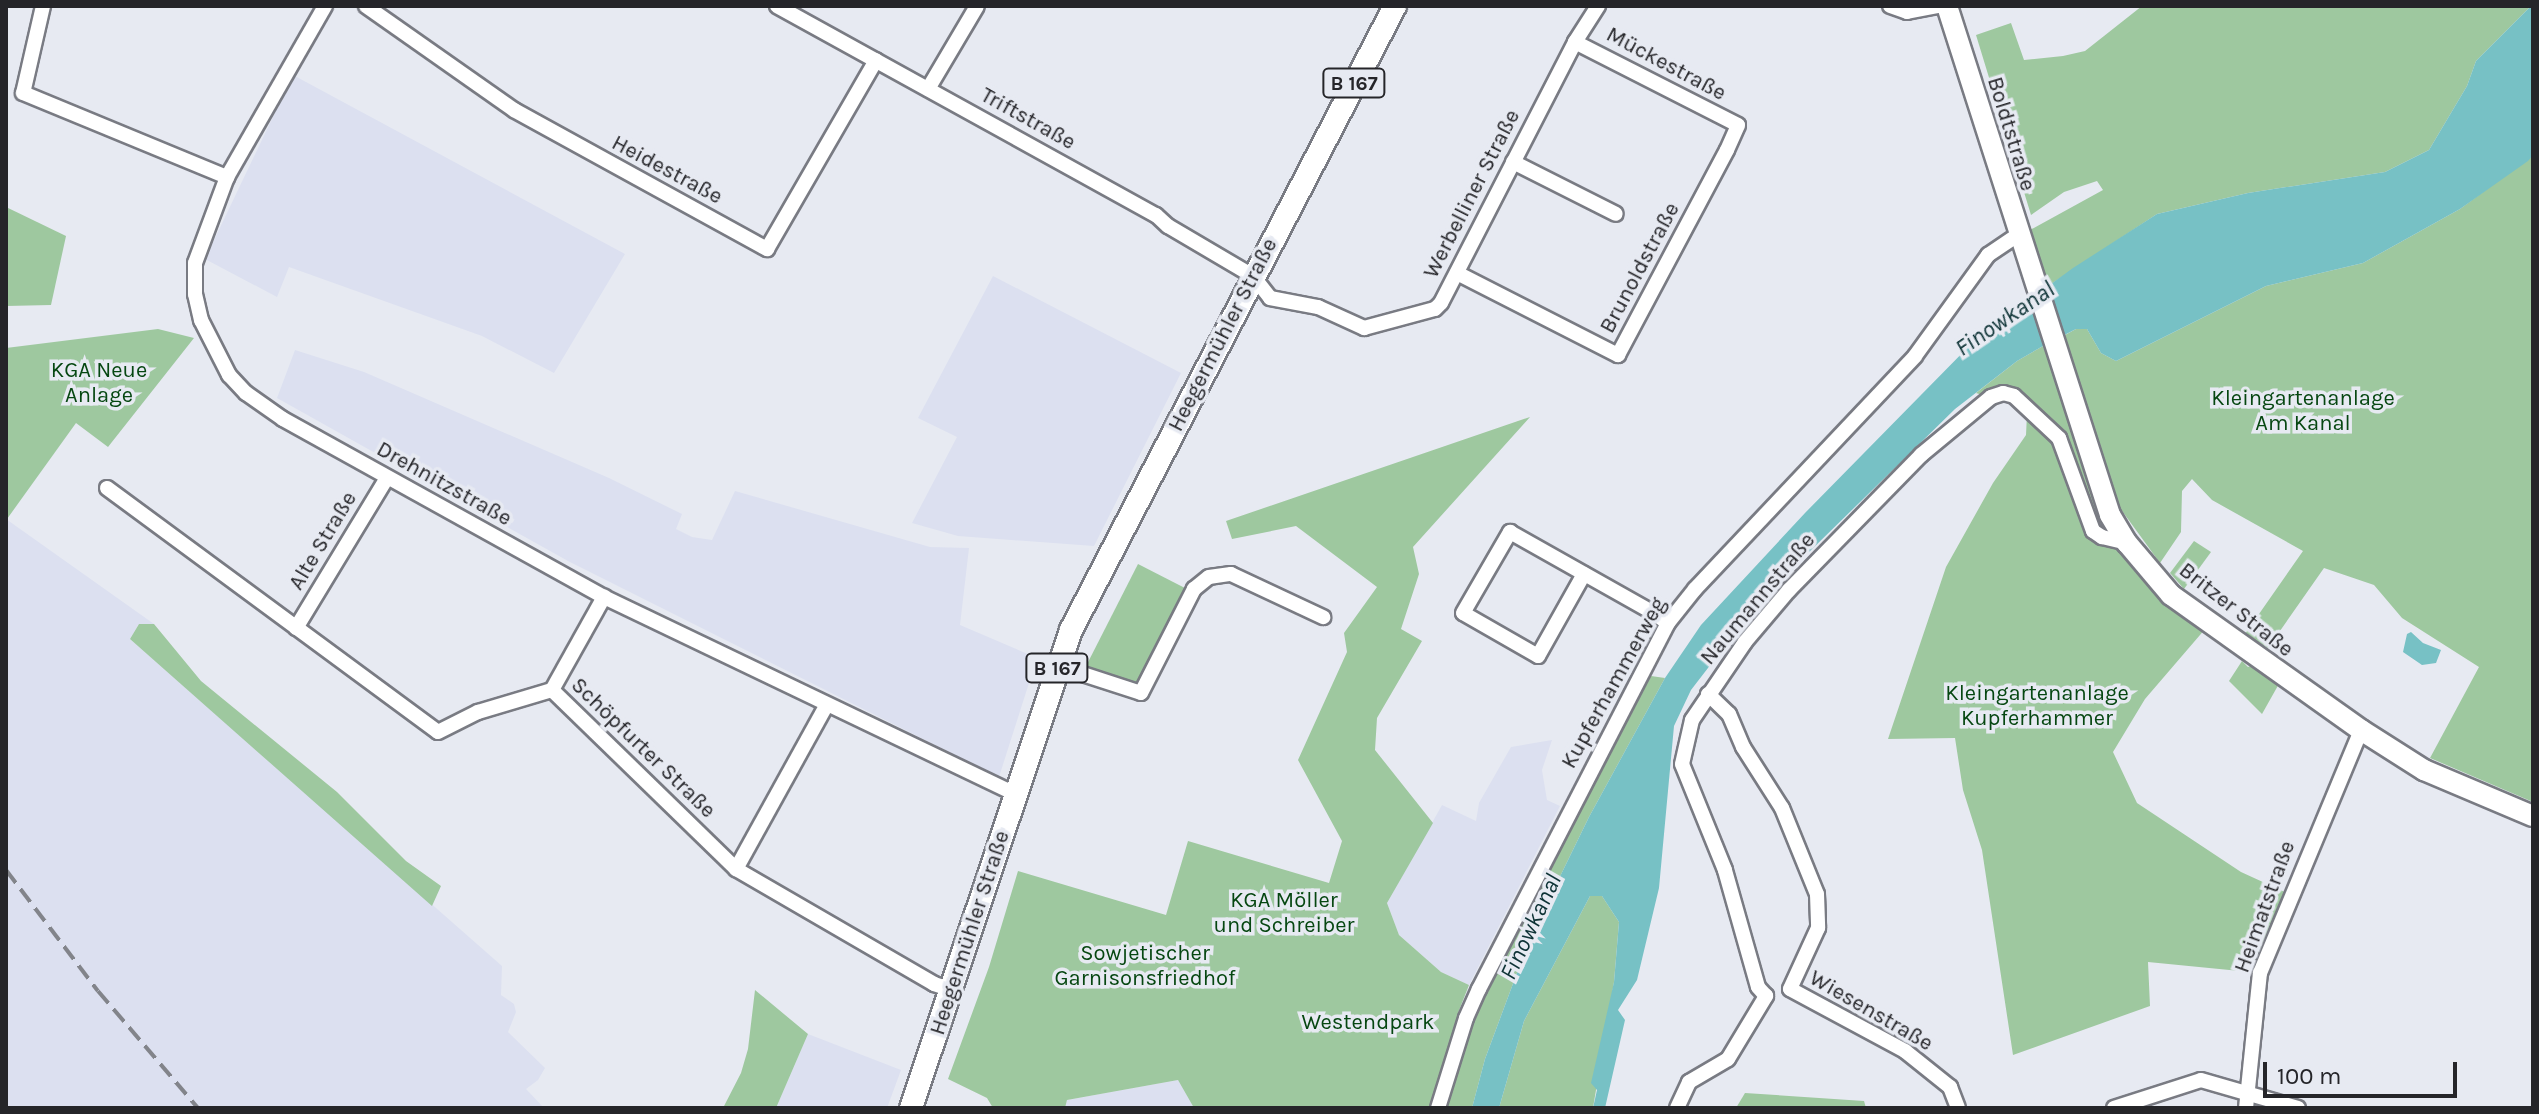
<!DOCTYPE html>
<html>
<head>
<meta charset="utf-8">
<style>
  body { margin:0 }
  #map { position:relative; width:2539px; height:1114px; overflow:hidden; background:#e7eaf2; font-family:Karla,sans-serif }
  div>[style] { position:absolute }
  .built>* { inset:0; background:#dce0f0 }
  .green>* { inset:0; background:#9ec89f; transform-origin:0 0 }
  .water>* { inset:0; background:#77c1c5 }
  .roads { filter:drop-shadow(2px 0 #797b83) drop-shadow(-2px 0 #797b83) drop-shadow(0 2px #797b83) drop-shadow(0 -2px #797b83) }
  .street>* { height:14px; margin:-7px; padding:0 7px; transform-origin:7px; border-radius:7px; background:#fff }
  .secondary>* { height:20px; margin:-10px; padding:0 10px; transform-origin:10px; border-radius:10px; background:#fff }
  .primary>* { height:22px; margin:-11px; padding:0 11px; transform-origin:11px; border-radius:11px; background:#fff }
  .rail>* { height:4px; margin-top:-2px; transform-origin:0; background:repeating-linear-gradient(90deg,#82848a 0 16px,transparent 0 24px) }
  span { translate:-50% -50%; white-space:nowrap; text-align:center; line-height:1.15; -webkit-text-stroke:7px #e7eaf2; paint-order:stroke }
  .shield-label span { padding:2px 6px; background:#e7eaf2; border:2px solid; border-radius:6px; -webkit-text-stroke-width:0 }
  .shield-label { font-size:20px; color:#252529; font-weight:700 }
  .street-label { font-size:22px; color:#252529 }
  .park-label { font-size:22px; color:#064711 }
  .water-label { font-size:24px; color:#0d3235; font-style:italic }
  .frame { position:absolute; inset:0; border:8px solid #252529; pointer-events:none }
  .scale { position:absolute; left:2263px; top:1062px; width:194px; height:36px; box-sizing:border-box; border:4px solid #252529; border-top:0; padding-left:10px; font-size:24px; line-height:28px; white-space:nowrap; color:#252529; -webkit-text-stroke:6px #e7eaf2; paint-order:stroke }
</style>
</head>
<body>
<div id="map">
  <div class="built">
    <i style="clip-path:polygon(293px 75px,625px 254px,554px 373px,482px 336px,289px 267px,277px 297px,205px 259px)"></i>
    <i style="clip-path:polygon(993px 276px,1181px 373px,1094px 546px,958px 536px,912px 523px,957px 437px,918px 418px)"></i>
    <i style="clip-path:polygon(295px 350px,364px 372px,609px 478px,682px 514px,676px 529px,692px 537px,712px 540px,735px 491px,930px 547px,969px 548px,960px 625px,1037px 658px,999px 777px,568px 561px,277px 398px)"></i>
    <i style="clip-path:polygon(6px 519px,154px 624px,139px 624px,130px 639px,502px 966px,501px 995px,514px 1004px,516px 1012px,508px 1032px,545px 1068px,538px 1080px,526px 1089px,544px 1108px,6px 1108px)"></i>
    <i style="clip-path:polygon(1552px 740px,1542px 770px,1547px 800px,1560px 806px,1469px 985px,1441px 972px,1399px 935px,1387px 903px,1442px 805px,1476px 821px,1479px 803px,1511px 747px)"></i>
    <i style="clip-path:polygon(808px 1034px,901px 1070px,887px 1108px,776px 1108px)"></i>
    <i style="clip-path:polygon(1178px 1080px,1194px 1108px,1065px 1108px,1067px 1100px)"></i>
  </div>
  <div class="green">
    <i style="clip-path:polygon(2142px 6px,2531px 6px,2476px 61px,2467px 86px,2429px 150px,2385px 172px,2248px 193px,2157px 214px,2048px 286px,2030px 230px,2103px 190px,2097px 181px,2064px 192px,2031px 215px,1976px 35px,2011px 23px,2024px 60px,2063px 56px,2085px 51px)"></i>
    <i style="clip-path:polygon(2533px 155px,2533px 802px,2430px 758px,2479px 667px,2402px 618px,2374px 585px,2324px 568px,2268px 648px,2245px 634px,2303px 551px,2212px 500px,2192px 479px,2182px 491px,2181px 532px,2160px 563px,2117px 504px,2065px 335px,2076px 329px,2087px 329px,2101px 353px,2116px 361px,2266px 286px,2363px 263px,2460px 209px)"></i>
    <i style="clip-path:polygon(6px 207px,66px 236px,51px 305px,6px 306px)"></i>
    <i style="clip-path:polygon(158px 329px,194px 338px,108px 447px,76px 423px,7px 519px,6px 348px)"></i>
    <i style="clip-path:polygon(2043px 346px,2105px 514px,2206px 628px,2145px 699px,2113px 752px,2137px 803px,2241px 872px,2291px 895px,2260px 973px,2148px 962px,2150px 1006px,2013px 1055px,1982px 850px,1963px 790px,1955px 738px,1888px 739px,1946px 567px,1993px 483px,2026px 435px,2027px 414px,2013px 405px,1976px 393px,2017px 361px)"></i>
    <i style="clip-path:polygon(1530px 417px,1413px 547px,1419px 574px,1401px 629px,1422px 641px,1377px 718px,1375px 750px,1433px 823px,1387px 903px,1399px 935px,1441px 972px,1469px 985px,1458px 1013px,1465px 1018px,1632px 689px,1651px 676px,1665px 678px,1589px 817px,1530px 938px,1485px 1059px,1472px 1108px,1194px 1108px,1178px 1080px,1067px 1100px,1065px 1108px,993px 1108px,987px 1098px,948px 1079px,989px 967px,1018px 871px,1166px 915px,1188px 841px,1329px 883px,1342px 841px,1298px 760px,1347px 652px,1344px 633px,1377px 587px,1296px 526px,1232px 539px,1226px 521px)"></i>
    <i style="clip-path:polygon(2194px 541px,2211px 552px,2184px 589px,2170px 573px)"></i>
    <i style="left:1138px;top:564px;width:57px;height:120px;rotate:27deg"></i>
    <i style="clip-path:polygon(139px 624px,154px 624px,201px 681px,337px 792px,406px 861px,441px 886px,432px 906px,130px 639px)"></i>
    <i style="clip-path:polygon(2242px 661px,2248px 667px,2256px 664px,2280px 682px,2262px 714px,2229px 681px)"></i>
    <i style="clip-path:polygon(1590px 896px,1602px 896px,1619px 922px,1614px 982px,1593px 1108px,1499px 1108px,1524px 1021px)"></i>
    <i style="clip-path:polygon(755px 990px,808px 1034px,776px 1108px,723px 1108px,741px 1073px,748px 1049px)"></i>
    <i style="clip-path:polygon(1745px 1093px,1864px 1101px,1866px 1108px,1736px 1108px)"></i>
  </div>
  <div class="water">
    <i style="clip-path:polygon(2531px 6px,2533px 155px,2528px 161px,2460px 209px,2363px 263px,2266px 286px,2116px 361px,2101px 353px,2087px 329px,2076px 329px,2043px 346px,2017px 361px,1955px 409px,1808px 553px,1735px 633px,1691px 690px,1674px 726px,1659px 888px,1637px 980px,1618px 1010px,1625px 1020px,1605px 1108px,1593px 1108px,1597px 1090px,1591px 1083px,1614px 982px,1619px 922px,1602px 896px,1590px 896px,1524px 1021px,1499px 1108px,1472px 1108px,1485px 1059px,1530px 938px,1589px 817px,1665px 678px,1701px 625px,1805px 513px,1978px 337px,2073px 268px,2157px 214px,2248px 193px,2385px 172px,2429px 150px,2467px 86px,2476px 61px)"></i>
    <i style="clip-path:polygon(2411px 632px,2423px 643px,2441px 650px,2436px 663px,2422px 665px,2403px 652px,2407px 634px)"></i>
  </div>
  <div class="roads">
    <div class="street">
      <i style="left:43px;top:6px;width:89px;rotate:102.9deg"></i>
      <i style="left:23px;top:93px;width:221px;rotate:22.4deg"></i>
      <i style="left:325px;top:6px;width:197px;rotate:119.8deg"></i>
      <i style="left:227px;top:177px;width:92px;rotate:110.4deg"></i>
      <i style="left:195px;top:263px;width:31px;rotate:90deg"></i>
      <i style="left:195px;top:294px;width:27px;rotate:77deg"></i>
      <i style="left:201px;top:320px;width:62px;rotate:63deg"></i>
      <i style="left:229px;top:375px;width:25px;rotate:47deg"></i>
      <i style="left:246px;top:393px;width:45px;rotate:35.1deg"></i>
      <i style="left:283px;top:419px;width:367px;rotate:29deg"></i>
      <i style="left:604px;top:597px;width:456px;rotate:25.6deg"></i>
      <i style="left:366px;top:6px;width:181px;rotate:35.1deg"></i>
      <i style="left:514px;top:110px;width:289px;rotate:28.8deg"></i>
      <i style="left:767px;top:249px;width:218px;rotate:-60deg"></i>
      <i style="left:777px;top:6px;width:433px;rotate:28.9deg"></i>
      <i style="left:1156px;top:215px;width:16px;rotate:43deg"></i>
      <i style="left:1168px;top:226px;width:99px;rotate:30.5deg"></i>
      <i style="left:1253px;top:276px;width:28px;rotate:52deg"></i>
      <i style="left:1270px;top:298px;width:49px;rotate:10.6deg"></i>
      <i style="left:1318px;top:307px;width:51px;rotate:24.5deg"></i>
      <i style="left:1364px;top:328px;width:73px;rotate:-15deg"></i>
      <i style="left:1435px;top:309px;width:8px;rotate:-45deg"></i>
      <i style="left:1441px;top:303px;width:293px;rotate:-62.8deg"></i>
      <i style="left:1575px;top:42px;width:43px;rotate:-57.4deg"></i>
      <i style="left:1890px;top:6px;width:18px;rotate:19deg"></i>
      <i style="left:1907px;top:12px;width:32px;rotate:-11deg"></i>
      <i style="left:928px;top:89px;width:96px;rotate:-59.4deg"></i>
      <i style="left:1513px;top:162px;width:115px;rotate:26.8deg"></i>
      <i style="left:1457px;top:273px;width:181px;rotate:27deg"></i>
      <i style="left:1618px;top:355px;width:232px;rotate:-62deg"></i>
      <i style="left:1727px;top:150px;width:27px;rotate:-66deg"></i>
      <i style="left:1738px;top:125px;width:183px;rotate:-153deg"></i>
      <i style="left:107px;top:488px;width:411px;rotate:36.4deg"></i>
      <i style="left:438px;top:732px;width:45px;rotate:-26.6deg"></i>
      <i style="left:478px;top:712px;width:77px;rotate:-16.6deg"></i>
      <i style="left:552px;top:690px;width:257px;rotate:44.2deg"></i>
      <i style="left:736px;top:869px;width:229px;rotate:30.1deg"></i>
      <i style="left:934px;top:984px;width:19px;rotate:18deg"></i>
      <i style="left:1584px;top:574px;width:94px;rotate:119.3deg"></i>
      <i style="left:1538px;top:656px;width:86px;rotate:-150.2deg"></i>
      <i style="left:1463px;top:613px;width:94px;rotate:-59.9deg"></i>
      <i style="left:1510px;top:532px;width:165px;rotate:29.4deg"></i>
      <i style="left:1654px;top:613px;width:17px;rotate:36deg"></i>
      <i style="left:296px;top:628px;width:175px;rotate:-58.8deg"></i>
      <i style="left:1058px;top:666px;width:87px;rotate:18deg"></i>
      <i style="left:1141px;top:693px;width:117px;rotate:-63deg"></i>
      <i style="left:1194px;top:589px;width:19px;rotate:-39deg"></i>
      <i style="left:1209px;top:577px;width:22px;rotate:-8deg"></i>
      <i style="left:1231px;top:574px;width:102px;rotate:25.1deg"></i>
      <i style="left:552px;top:690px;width:107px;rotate:-60.8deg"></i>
      <i style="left:1708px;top:694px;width:29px;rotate:44deg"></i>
      <i style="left:1729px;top:714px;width:36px;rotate:67deg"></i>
      <i style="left:1743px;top:747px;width:72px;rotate:57.4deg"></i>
      <i style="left:1782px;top:808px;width:93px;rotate:67.9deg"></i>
      <i style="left:1817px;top:894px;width:34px;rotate:88deg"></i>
      <i style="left:1818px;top:928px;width:67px;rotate:114.7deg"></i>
      <i style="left:1790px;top:989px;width:131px;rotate:28.3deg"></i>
      <i style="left:1905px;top:1051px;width:58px;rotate:38.7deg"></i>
      <i style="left:1950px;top:1087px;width:22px;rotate:69deg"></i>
      <i style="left:736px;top:869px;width:186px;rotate:-61.1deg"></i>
      <i style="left:1438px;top:1108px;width:94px;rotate:-72.7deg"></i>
      <i style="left:1466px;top:1018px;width:32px;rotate:-66deg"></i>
      <i style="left:1479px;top:989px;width:412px;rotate:-62.7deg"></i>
      <i style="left:1668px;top:623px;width:43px;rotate:-51.5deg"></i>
      <i style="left:1695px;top:589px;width:320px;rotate:-46.6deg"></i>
      <i style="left:1915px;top:356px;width:125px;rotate:-54.1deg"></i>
      <i style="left:1988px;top:255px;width:36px;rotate:-34deg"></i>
      <i style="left:1677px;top:1108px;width:29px;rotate:-65deg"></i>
      <i style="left:1689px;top:1082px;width:45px;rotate:-30.5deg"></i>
      <i style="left:1728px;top:1059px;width:74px;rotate:-58.9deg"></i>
      <i style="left:1766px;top:996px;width:12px;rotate:-132deg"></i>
      <i style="left:1758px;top:987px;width:122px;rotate:-105.8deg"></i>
      <i style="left:1725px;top:870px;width:114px;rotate:-112.1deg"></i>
      <i style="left:1682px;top:764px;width:45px;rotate:-77.2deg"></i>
      <i style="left:1692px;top:720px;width:94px;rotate:-55.8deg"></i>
      <i style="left:1745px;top:642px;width:68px;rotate:-49.8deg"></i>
      <i style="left:1789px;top:590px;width:189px;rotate:-45.6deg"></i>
      <i style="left:1921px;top:455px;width:91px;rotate:-39.6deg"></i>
      <i style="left:1991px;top:397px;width:13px;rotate:-18deg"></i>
      <i style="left:2003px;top:393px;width:11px;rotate:15deg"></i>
      <i style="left:2014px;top:396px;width:62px;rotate:43deg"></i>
      <i style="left:2059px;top:438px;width:99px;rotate:69.9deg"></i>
      <i style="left:2093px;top:531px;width:11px;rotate:34deg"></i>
      <i style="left:2102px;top:537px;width:26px;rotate:13deg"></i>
      <i style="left:2114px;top:1108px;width:91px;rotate:-17.8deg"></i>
      <i style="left:2201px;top:1080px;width:101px;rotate:16.1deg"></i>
      <i style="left:2246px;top:1108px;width:136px;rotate:-84.1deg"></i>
      <i style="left:2260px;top:973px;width:263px;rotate:-67.4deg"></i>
    </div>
    <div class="secondary">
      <i style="left:1947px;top:6px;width:534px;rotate:72.24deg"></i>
      <i style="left:2110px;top:515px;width:33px;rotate:59deg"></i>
      <i style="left:2127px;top:543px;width:68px;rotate:49.8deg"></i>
      <i style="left:2171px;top:595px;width:233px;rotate:35.4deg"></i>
      <i style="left:2361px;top:730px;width:75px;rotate:32.4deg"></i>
      <i style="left:2424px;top:770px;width:118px;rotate:22.9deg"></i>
    </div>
    <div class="primary">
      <i style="left:911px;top:1108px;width:504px;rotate:-71.49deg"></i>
      <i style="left:1071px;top:630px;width:703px;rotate:-62.56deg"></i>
    </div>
  </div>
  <div class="rail">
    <i style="left:6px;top:870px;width:152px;rotate:52.8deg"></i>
    <i style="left:98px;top:991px;width:154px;rotate:49.5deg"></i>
  </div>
  <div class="shield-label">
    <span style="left:1354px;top:83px">B 167</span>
    <span style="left:1057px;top:668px">B 167</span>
  </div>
  <div class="street-label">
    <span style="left:1666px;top:64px;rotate:28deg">Mückestraße</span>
    <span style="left:1028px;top:119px;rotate:29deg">Triftstraße</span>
    <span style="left:2011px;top:134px;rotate:73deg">Boldtstraße</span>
    <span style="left:667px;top:170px;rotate:28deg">Heidestraße</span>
    <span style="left:1472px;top:194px;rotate:-63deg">Werbelliner Straße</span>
    <span style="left:1640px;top:268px;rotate:-62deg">Brunoldstraße</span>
    <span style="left:1223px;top:335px;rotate:-63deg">Heegermühler Straße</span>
    <span style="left:444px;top:484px;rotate:29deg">Drehnitzstraße</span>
    <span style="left:323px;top:541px;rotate:-59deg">Alte Straße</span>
    <span style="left:1758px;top:599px;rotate:-50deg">Naumannstraße</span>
    <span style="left:2236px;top:610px;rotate:38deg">Britzer Straße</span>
    <span style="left:1614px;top:683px;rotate:-61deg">Kupferhammerweg</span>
    <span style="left:643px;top:748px;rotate:44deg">Schöpfurter Straße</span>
    <span style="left:2265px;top:907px;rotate:-70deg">Heimatstraße</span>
    <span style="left:970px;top:933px;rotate:-72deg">Heegermühler Straße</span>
    <span style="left:1871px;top:1011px;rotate:30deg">Wiesenstraße</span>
  </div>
  <div class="park-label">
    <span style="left:99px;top:383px">KGA Neue<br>Anlage</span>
    <span style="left:2303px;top:411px">Kleingartenanlage<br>Am Kanal</span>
    <span style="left:2037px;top:706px">Kleingartenanlage<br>Kupferhammer</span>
    <span style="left:1284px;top:913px">KGA Möller<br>und Schreiber</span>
    <span style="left:1145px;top:966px">Sowjetischer<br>Garnisonsfriedhof</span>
    <span style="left:1368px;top:1023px">Westendpark</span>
  </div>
  <div class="water-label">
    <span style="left:2005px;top:319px;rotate:-34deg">Finowkanal</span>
    <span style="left:1531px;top:927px;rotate:-65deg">Finowkanal</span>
  </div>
  <div class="frame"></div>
  <div class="scale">100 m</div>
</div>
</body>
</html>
